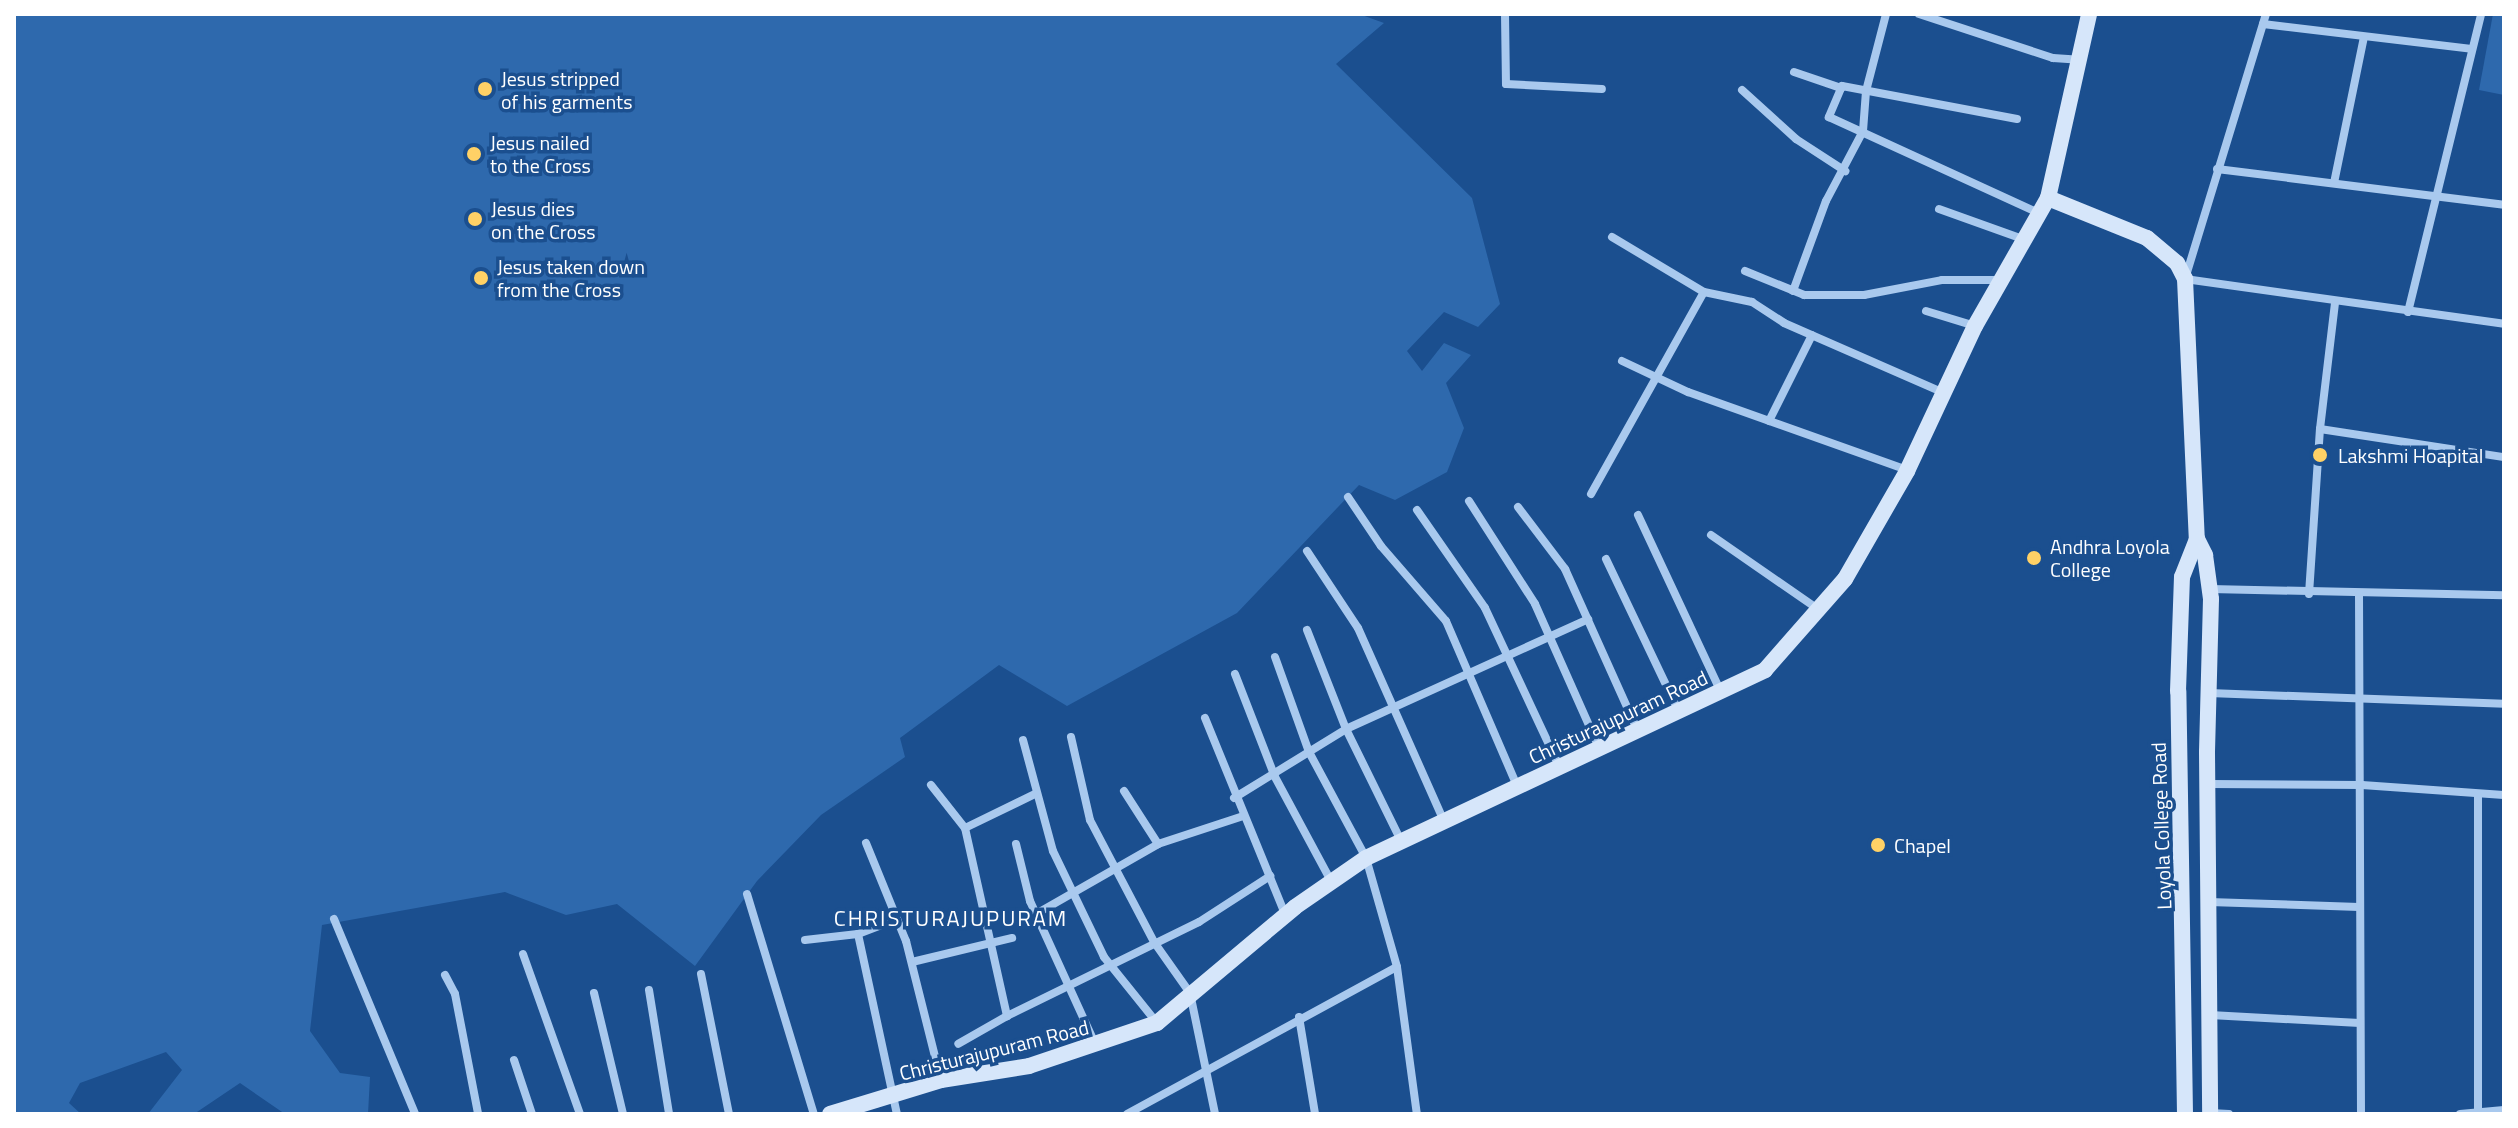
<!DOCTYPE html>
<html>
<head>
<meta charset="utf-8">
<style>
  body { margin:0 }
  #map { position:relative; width:2518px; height:1128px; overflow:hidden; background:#1b4f8f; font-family:"Titillium Web",sans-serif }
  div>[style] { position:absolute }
  .green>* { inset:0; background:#2e69ad }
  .street>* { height:8px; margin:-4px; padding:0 4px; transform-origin:4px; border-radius:4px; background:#a9c9ee }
  .secondary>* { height:16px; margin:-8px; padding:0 8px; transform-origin:8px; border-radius:8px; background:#d6e6fa }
  .dots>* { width:22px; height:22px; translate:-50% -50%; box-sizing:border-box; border:4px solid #1b4f8f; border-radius:50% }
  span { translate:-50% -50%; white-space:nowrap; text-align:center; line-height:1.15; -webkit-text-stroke:7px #1b4f8f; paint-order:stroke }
  .poi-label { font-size:20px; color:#fff }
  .left { translate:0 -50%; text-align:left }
  .street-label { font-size:20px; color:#fff }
  .neighbourhood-label { font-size:22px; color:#fff; letter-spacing:2px }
  .frame { position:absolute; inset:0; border:16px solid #fff; pointer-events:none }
</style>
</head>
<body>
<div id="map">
  <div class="green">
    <i style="clip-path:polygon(14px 14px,1359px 14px,1384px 23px,1336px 64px,1472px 198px,1500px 304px,1478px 327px,1444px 312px,1407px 351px,1422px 371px,1444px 343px,1471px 355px,1446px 383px,1464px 428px,1447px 472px,1395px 500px,1359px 485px,1237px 613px,1067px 706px,999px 665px,900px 738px,905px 757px,821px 815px,757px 881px,695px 966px,617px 904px,566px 915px,505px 892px,322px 925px,310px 1031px,340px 1073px,370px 1077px,368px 1114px,285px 1114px,240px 1083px,194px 1114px,148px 1114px,182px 1070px,166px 1052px,80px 1083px,69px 1103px,81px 1114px,14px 1114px)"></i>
    <i style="clip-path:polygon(2493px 14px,2504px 14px,2504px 95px,2479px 90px)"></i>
  </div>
  <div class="street">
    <i style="left:1505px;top:14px;width:70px;rotate:89.2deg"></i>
    <i style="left:1506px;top:84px;width:96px;rotate:3deg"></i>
    <i style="left:1919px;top:14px;width:141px;rotate:18.2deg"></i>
    <i style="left:2053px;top:58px;width:26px;rotate:4deg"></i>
    <i style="left:2266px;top:14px;width:277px;rotate:107deg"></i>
    <i style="left:2185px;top:279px;width:322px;rotate:8deg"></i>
    <i style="left:2263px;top:24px;width:210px;rotate:6.8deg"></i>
    <i style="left:1794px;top:72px;width:50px;rotate:18.8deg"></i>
    <i style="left:1742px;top:90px;width:73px;rotate:42.2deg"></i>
    <i style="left:1796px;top:139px;width:59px;rotate:33.1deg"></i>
    <i style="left:2017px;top:119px;width:178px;rotate:-169.3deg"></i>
    <i style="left:1842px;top:86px;width:34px;rotate:113deg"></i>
    <i style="left:1829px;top:117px;width:231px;rotate:24.6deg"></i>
    <i style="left:2217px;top:169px;width:289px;rotate:7.1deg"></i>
    <i style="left:2334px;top:183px;width:149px;rotate:-78.4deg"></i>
    <i style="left:1939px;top:209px;width:89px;rotate:19.7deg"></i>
    <i style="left:1612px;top:237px;width:107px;rotate:30.9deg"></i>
    <i style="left:1745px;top:271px;width:64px;rotate:22.1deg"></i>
    <i style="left:1804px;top:295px;width:60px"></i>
    <i style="left:1864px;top:295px;width:79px;rotate:-10.9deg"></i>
    <i style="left:1942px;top:280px;width:58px"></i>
    <i style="left:1793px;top:291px;width:96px;rotate:-69.9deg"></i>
    <i style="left:1826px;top:201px;width:79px;rotate:-62.1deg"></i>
    <i style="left:1863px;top:131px;width:40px;rotate:-85.7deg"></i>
    <i style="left:1866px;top:91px;width:80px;rotate:-75.4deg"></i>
    <i style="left:2335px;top:303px;width:127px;rotate:96.8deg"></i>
    <i style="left:2320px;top:429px;width:186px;rotate:8.7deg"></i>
    <i style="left:1926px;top:311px;width:51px;rotate:17deg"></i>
    <i style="left:2408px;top:312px;width:307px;rotate:-76.2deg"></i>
    <i style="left:1622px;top:361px;width:73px;rotate:25.2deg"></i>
    <i style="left:1688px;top:392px;width:232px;rotate:19.6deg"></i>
    <i style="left:1769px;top:421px;width:96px;rotate:-63.4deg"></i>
    <i style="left:1591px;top:494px;width:231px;rotate:-60.8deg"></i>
    <i style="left:1704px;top:292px;width:49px;rotate:11.8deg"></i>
    <i style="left:1752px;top:302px;width:38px;rotate:33deg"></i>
    <i style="left:1784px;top:323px;width:175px;rotate:23.6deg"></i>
    <i style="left:1348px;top:497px;width:59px;rotate:56deg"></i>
    <i style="left:1381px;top:546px;width:99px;rotate:49.1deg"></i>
    <i style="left:1446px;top:621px;width:180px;rotate:66.7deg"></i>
    <i style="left:1469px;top:501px;width:122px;rotate:57.3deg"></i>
    <i style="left:1535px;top:604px;width:158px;rotate:66deg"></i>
    <i style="left:1518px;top:507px;width:78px;rotate:52.8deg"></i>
    <i style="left:1565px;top:569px;width:175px;rotate:65.8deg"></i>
    <i style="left:1417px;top:510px;width:119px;rotate:55.2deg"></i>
    <i style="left:1485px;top:608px;width:174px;rotate:64.9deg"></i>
    <i style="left:1638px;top:515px;width:193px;rotate:64.9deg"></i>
    <i style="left:1711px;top:535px;width:130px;rotate:34.7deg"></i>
    <i style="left:1307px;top:551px;width:92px;rotate:56.5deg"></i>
    <i style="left:1358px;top:628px;width:211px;rotate:66deg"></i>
    <i style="left:1606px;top:559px;width:167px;rotate:64.5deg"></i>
    <i style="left:2210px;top:589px;width:294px;rotate:1.2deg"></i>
    <i style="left:2309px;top:594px;width:165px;rotate:-86.2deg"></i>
    <i style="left:2359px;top:594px;width:520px;rotate:89.78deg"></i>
    <i style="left:1307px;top:630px;width:106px;rotate:68.5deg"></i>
    <i style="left:1346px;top:729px;width:127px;rotate:63.8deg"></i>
    <i style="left:1275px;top:657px;width:101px;rotate:70.3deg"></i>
    <i style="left:1309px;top:752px;width:120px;rotate:61.7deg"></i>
    <i style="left:1366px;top:858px;width:113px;rotate:74.1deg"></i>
    <i style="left:1235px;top:674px;width:110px;rotate:68.8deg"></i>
    <i style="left:1275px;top:777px;width:116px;rotate:61.7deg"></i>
    <i style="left:2209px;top:693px;width:295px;rotate:2.1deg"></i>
    <i style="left:1205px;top:718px;width:212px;rotate:67.8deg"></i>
    <i style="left:1071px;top:737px;width:85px;rotate:77.1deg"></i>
    <i style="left:1090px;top:820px;width:138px;rotate:62.3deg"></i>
    <i style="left:1154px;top:942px;width:62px;rotate:54.8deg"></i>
    <i style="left:1190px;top:993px;width:124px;rotate:78.3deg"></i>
    <i style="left:1023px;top:740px;width:115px;rotate:74.9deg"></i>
    <i style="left:1053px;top:851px;width:118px;rotate:64.3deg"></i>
    <i style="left:1104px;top:957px;width:85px;rotate:51.2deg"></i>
    <i style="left:2208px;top:784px;width:154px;rotate:0.4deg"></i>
    <i style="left:2362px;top:785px;width:142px;rotate:4deg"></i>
    <i style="left:931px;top:785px;width:55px;rotate:51.7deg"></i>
    <i style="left:965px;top:828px;width:193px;rotate:77.4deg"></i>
    <i style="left:1007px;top:1016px;width:56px;rotate:150.3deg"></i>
    <i style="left:1124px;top:791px;width:63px;rotate:57.3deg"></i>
    <i style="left:2478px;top:796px;width:316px;rotate:90deg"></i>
    <i style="left:1234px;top:798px;width:132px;rotate:-31.6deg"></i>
    <i style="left:1346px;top:729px;width:266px;rotate:-24.4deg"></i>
    <i style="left:965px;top:828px;width:78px;rotate:-25.9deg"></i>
    <i style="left:866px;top:843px;width:106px;rotate:67.8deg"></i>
    <i style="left:906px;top:941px;width:143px;rotate:75.9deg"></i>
    <i style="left:1016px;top:844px;width:59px;rotate:76.2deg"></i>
    <i style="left:1030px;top:901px;width:159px;rotate:65.5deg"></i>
    <i style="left:747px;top:894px;width:230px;rotate:73.1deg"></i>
    <i style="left:2209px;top:902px;width:150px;rotate:1.9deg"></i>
    <i style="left:1036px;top:914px;width:141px;rotate:-29.8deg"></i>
    <i style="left:1158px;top:844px;width:89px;rotate:-18.2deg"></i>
    <i style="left:334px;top:919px;width:211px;rotate:67.4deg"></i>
    <i style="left:858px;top:934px;width:184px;rotate:77.8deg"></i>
    <i style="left:805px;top:940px;width:53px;rotate:-6.5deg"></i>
    <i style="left:858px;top:934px;width:42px;rotate:-21deg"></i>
    <i style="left:523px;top:954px;width:170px;rotate:70.4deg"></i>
    <i style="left:912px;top:962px;width:103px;rotate:-13.5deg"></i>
    <i style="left:701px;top:974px;width:143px;rotate:78.7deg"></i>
    <i style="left:445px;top:975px;width:21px;rotate:62deg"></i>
    <i style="left:455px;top:994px;width:122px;rotate:79.1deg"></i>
    <i style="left:649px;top:990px;width:126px;rotate:80.8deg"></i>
    <i style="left:594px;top:993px;width:124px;rotate:76.5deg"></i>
    <i style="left:2210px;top:1015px;width:150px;rotate:3.1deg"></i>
    <i style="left:1007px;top:1016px;width:214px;rotate:-26.1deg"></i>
    <i style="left:1199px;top:922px;width:85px;rotate:-32.9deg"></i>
    <i style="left:1299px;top:1017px;width:98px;rotate:80.6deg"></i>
    <i style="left:514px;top:1060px;width:57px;rotate:71.6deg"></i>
    <i style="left:2210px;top:1113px;width:19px;rotate:3deg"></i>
    <i style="left:1127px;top:1114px;width:307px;rotate:-28.6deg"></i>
    <i style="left:1397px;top:967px;width:148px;rotate:82.3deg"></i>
    <i style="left:2460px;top:1114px;width:44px;rotate:-5.2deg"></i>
  </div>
  <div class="secondary">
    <i style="left:2048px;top:198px;width:107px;rotate:22deg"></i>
    <i style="left:2147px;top:238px;width:39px;rotate:40deg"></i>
    <i style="left:2177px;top:263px;width:18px;rotate:63deg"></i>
    <i style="left:2185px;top:279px;width:260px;rotate:87.4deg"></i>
    <i style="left:2197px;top:539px;width:18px;rotate:63deg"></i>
    <i style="left:2205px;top:555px;width:44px;rotate:82.2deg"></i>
    <i style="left:2211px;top:599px;width:153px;rotate:91.5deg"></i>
    <i style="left:2207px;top:752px;width:362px;rotate:89.5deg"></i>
    <i style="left:830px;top:1114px;width:116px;rotate:-17deg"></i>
    <i style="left:941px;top:1080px;width:89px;rotate:-9deg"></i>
    <i style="left:1029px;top:1066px;width:135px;rotate:-18.6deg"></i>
    <i style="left:1157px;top:1023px;width:180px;rotate:-40deg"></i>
    <i style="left:1295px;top:907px;width:86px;rotate:-34.6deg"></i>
    <i style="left:1366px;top:858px;width:441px;rotate:-25.2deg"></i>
    <i style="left:1765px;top:670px;width:121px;rotate:-48.7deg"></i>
    <i style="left:1845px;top:579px;width:125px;rotate:-60.1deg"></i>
    <i style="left:1907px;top:471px;width:160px;rotate:-64.9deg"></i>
    <i style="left:1975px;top:326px;width:147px;rotate:-60.3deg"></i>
    <i style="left:2048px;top:198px;width:189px;rotate:-77.4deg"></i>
    <i style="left:2185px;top:1114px;width:423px;rotate:-90.9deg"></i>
    <i style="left:2178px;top:691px;width:114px;rotate:-88deg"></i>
    <i style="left:2182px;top:577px;width:41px;rotate:-68.5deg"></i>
  </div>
  <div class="dots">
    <i style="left:485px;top:89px;background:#ffd166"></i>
    <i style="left:474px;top:154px;background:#ffd166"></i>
    <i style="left:475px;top:219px;background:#ffd166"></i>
    <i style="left:481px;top:278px;background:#ffd166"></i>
    <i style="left:2320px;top:455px;background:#ffd166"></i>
    <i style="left:2034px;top:558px;background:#ffd166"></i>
    <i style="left:1878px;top:845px;background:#ffd166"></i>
  </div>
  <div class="poi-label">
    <span class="left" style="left:501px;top:90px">Jesus stripped<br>of his garments</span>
    <span class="left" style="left:490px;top:154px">Jesus nailed<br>to the Cross</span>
    <span class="left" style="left:491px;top:220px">Jesus dies<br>on the Cross</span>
    <span class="left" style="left:497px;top:278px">Jesus taken down<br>from the Cross</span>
    <span class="left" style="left:2338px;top:455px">Lakshmi Hoapital</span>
    <span class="left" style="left:2050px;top:558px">Andhra Loyola<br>College</span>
    <span class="left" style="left:1894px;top:845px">Chapel</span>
  </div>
  <div class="street-label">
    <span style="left:1618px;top:717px;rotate:-25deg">Christurajupuram Road</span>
    <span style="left:2161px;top:826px;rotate:-92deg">Loyola College Road</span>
    <span style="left:994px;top:1050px;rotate:-14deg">Christurajupuram Road</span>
  </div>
  <div class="neighbourhood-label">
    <span style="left:951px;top:919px">CHRISTURAJUPURAM</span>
  </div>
  <div class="frame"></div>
</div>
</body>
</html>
